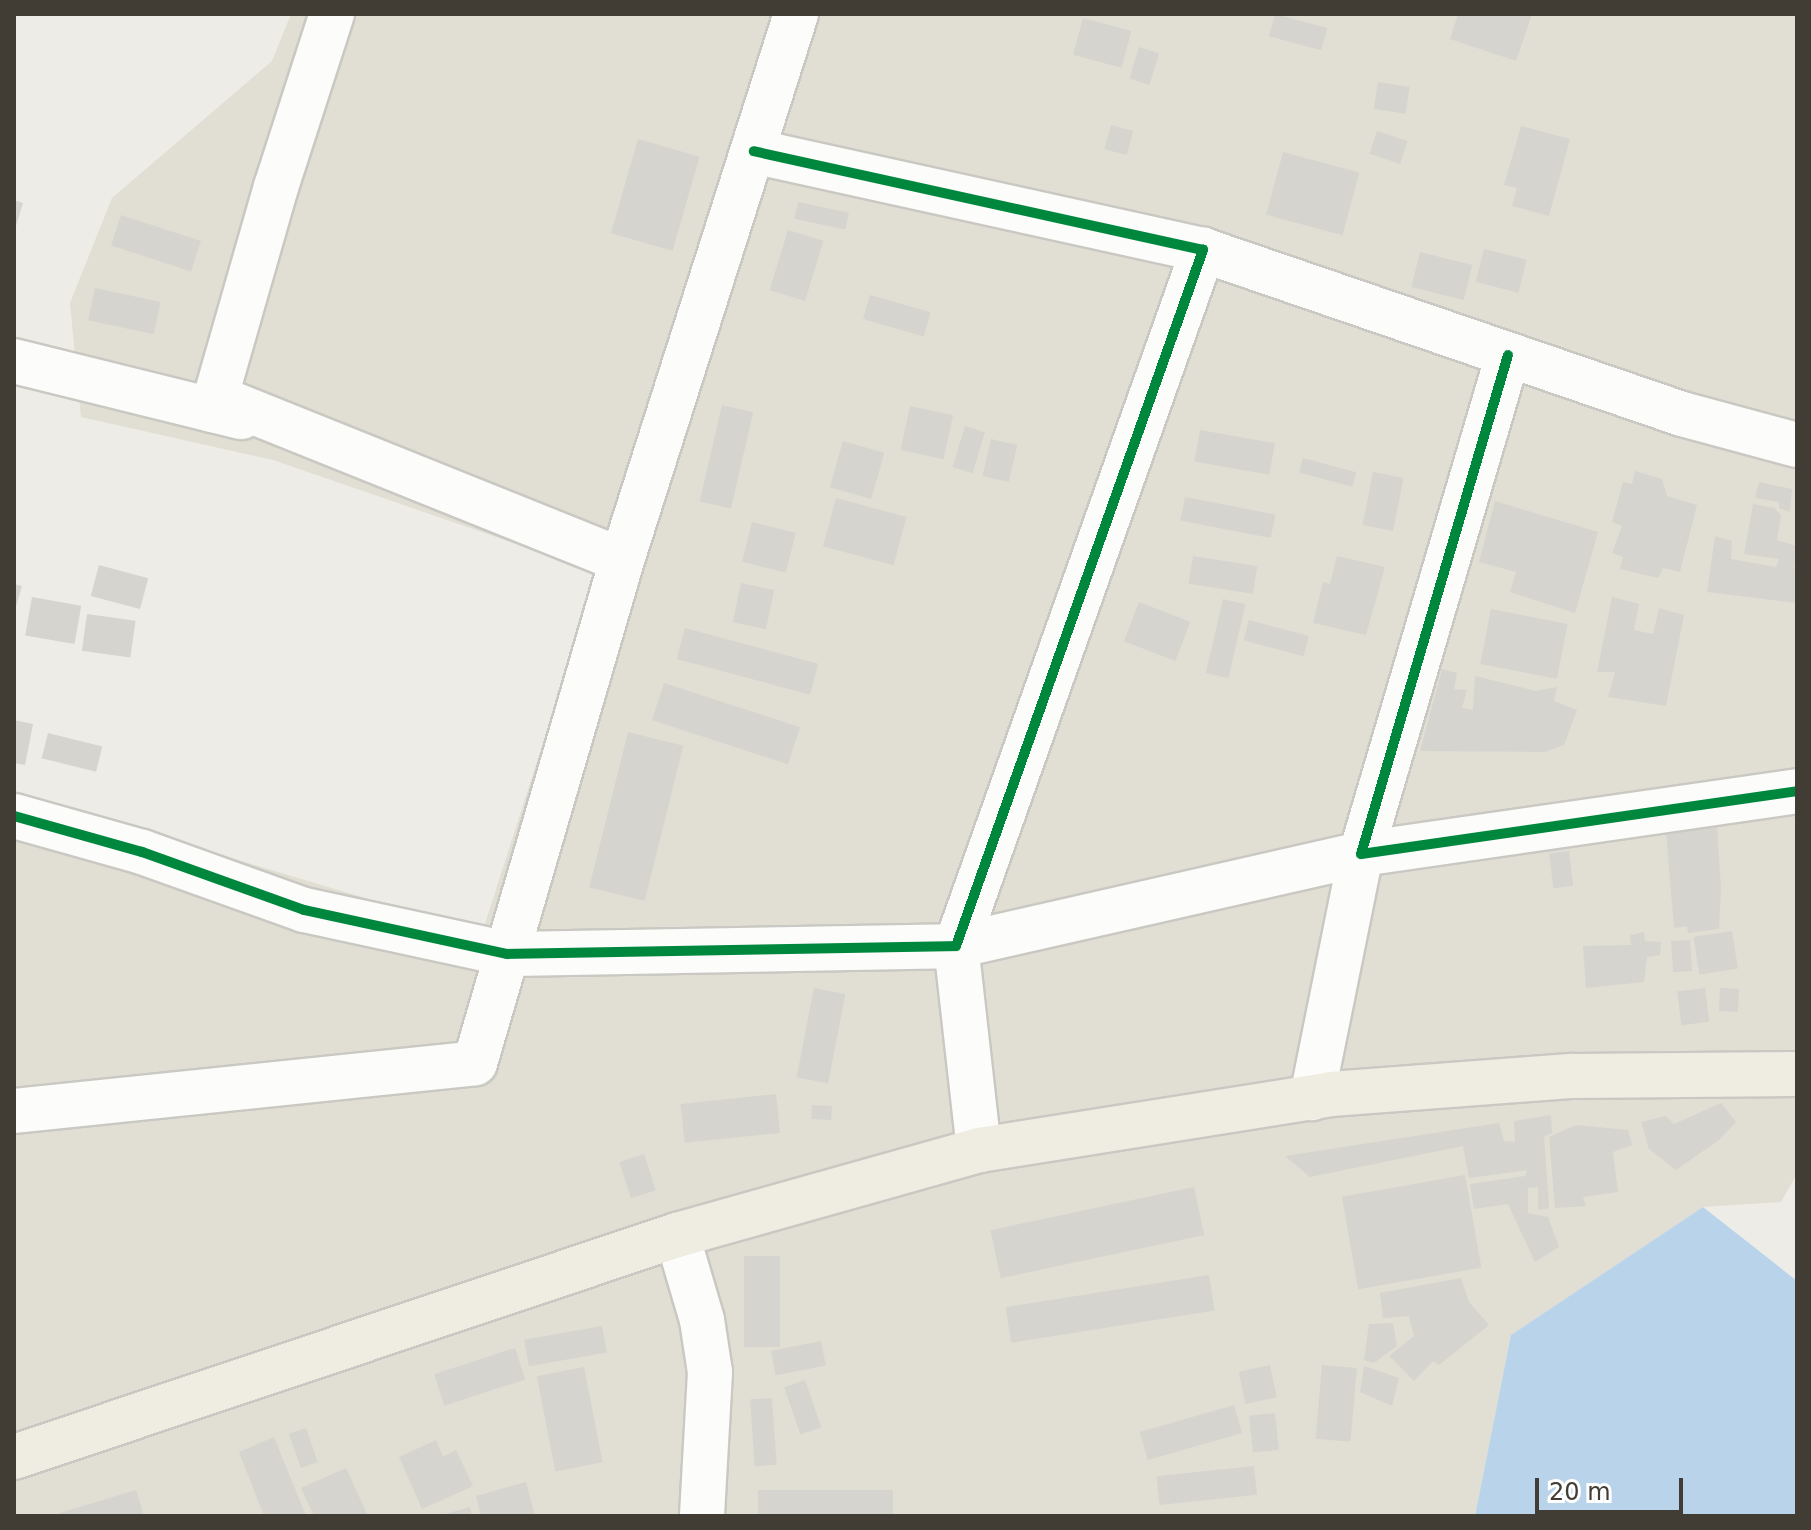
<!DOCTYPE html>
<html>
<head>
<meta charset="utf-8">
<style>
  body { margin:0 }
  #map { position:relative; width:1811px; height:1530px; overflow:hidden; background:#edece6; font-family:"DejaVu Sans",sans-serif }
  div>[style] { position:absolute }
  .residential>* { inset:0; background:#e1ded3 }
  .water>* { inset:0; background:#b8d3ea }
  .building>* { inset:0; background:#d6d4cf; transform-origin:0 0 }
  .roads { filter:drop-shadow(2px 0 #c9c8c2) drop-shadow(-2px 0 #c9c8c2) drop-shadow(0 2px #c9c8c2) drop-shadow(0 -2px #c9c8c2) }
  .minor>* { height:44px; margin:-22px; padding:0 22px; transform-origin:22px; border-radius:22px; background:#fcfcfb }
  .major>* { height:44px; margin:-22px; padding:0 22px; transform-origin:22px; border-radius:22px; background:#efece2 }
  .cycleway>* { height:10px; margin:-5px; padding:0 5px; transform-origin:5px; border-radius:5px; background:#00873e }
  span { translate:-50% -50%; white-space:nowrap; text-align:center; line-height:1.15; -webkit-text-stroke:6px #fff; paint-order:stroke }
  .frame { position:absolute; inset:0; border:16px solid #423d34; pointer-events:none }
  .scale { position:absolute; left:1535px; top:1478px; width:148px; height:36px; box-sizing:border-box; border:4px solid #423d34; border-top:0; padding-left:10px; font-size:24px; line-height:28px; white-space:nowrap; color:#423d34; -webkit-text-stroke:6px #fff; paint-order:stroke }
</style>
</head>
<body>
<div id="map">
  <div class="residential">
    <i style="clip-path:polygon(291px 14px,1797px 14px,1797px 1174px,1781px 1202px,1703px 1207px,1511px 1335px,1475px 1516px,14px 1516px,14px 793px,482px 933px,598px 572px,273px 460px,81px 417px,70px 303px,112px 198px,272px 61px)"></i>
  </div>
  <div class="water">
    <i style="clip-path:polygon(1703px 1207px,1797px 1281px,1797px 1516px,1475px 1516px,1511px 1335px)"></i>
  </div>
  <div class="building">
    <i style="left:1275px;top:14px;width:54px;height:23px;rotate:15deg"></i>
    <i style="clip-path:polygon(1458px 14px,1532px 14px,1516px 61px,1450px 39px)"></i>
    <i style="left:1083px;top:18px;width:50px;height:38px;rotate:15deg"></i>
    <i style="left:1139px;top:47px;width:21px;height:33px;rotate:17deg"></i>
    <i style="left:1378px;top:82px;width:32px;height:27px;rotate:9deg"></i>
    <i style="left:1111px;top:125px;width:23px;height:25px;rotate:15deg"></i>
    <i style="clip-path:polygon(1521px 126px,1570px 139px,1549px 216px,1512px 206px,1517px 188px,1504px 185px)"></i>
    <i style="left:1377px;top:131px;width:32px;height:24px;rotate:18deg"></i>
    <i style="left:638px;top:139px;width:64px;height:98px;rotate:16deg"></i>
    <i style="left:1283px;top:152px;width:79px;height:65px;rotate:15deg"></i>
    <i style="clip-path:polygon(14px 200px,23px 203px,15px 229px,14px 229px)"></i>
    <i style="left:798px;top:202px;width:52px;height:17px;rotate:12deg"></i>
    <i style="left:121px;top:215px;width:84px;height:32px;rotate:18deg"></i>
    <i style="left:788px;top:230px;width:37px;height:63px;rotate:17deg"></i>
    <i style="left:1484px;top:249px;width:44px;height:34px;rotate:14deg"></i>
    <i style="left:1420px;top:252px;width:54px;height:36px;rotate:14deg"></i>
    <i style="left:95px;top:288px;width:67px;height:33px;rotate:12deg"></i>
    <i style="left:870px;top:295px;width:63px;height:25px;rotate:16deg"></i>
    <i style="left:722px;top:405px;width:32px;height:99px;rotate:13deg"></i>
    <i style="left:910px;top:406px;width:44px;height:45px;rotate:12deg"></i>
    <i style="left:965px;top:426px;width:21px;height:43px;rotate:17deg"></i>
    <i style="left:1200px;top:430px;width:76px;height:32px;rotate:10deg"></i>
    <i style="left:991px;top:439px;width:27px;height:38px;rotate:13deg"></i>
    <i style="left:843px;top:441px;width:43px;height:48px;rotate:16deg"></i>
    <i style="left:1303px;top:458px;width:55px;height:15px;rotate:15deg"></i>
    <i style="clip-path:polygon(1635px 471px,1662px 479px,1667px 496px,1697px 505px,1680px 572px,1663px 568px,1658px 578px,1620px 569px,1623px 557px,1612px 553px,1622px 526px,1612px 522px,1623px 482px,1632px 484px)"></i>
    <i style="left:1373px;top:472px;width:31px;height:54px;rotate:11deg"></i>
    <i style="clip-path:polygon(1759px 482px,1792px 489px,1790px 512px,1779px 508px,1779px 502px,1755px 498px)"></i>
    <i style="left:1185px;top:497px;width:92px;height:24px;rotate:11deg"></i>
    <i style="left:836px;top:498px;width:73px;height:50px;rotate:15deg"></i>
    <i style="clip-path:polygon(1495px 501px,1598px 532px,1575px 613px,1510px 592px,1516px 572px,1479px 562px)"></i>
    <i style="clip-path:polygon(1753px 504px,1774px 508px,1781px 515px,1777px 540px,1797px 546px,1794px 569px,1797px 570px,1797px 603px,1707px 592px,1715px 536px,1732px 541px,1731px 559px,1776px 567px,1779px 559px,1744px 554px)"></i>
    <i style="left:752px;top:522px;width:45px;height:41px;rotate:14deg"></i>
    <i style="left:1193px;top:556px;width:65px;height:28px;rotate:9deg"></i>
    <i style="clip-path:polygon(1337px 556px,1385px 567px,1366px 635px,1313px 623px,1323px 582px,1330px 584px)"></i>
    <i style="left:99px;top:565px;width:51px;height:32px;rotate:15deg"></i>
    <i style="left:741px;top:583px;width:34px;height:40px;rotate:12deg"></i>
    <i style="clip-path:polygon(14px 584px,22px 586px,15px 610px,14px 610px)"></i>
    <i style="left:32px;top:597px;width:50px;height:39px;rotate:10deg"></i>
    <i style="clip-path:polygon(1612px 597px,1639px 604px,1634px 630px,1653px 634px,1659px 608px,1684px 615px,1666px 706px,1608px 697px,1615px 672px,1597px 672px)"></i>
    <i style="left:1223px;top:599px;width:23px;height:76px;rotate:13deg"></i>
    <i style="left:1139px;top:602px;width:55px;height:42px;rotate:21deg"></i>
    <i style="left:1491px;top:609px;width:78px;height:56px;rotate:11deg"></i>
    <i style="left:87px;top:614px;width:49px;height:37px;rotate:8deg"></i>
    <i style="left:1249px;top:620px;width:62px;height:21px;rotate:15deg"></i>
    <i style="left:685px;top:628px;width:138px;height:32px;rotate:15deg"></i>
    <i style="clip-path:polygon(1442px 669px,1457px 673px,1454px 689px,1467px 690px,1462px 708px,1473px 710px,1475px 676px,1536px 691px,1557px 687px,1554px 701px,1577px 710px,1564px 745px,1545px 752px,1420px 751px)"></i>
    <i style="left:664px;top:683px;width:143px;height:39px;rotate:18deg"></i>
    <i style="clip-path:polygon(14px 720px,33px 724px,25px 765px,14px 763px)"></i>
    <i style="left:628px;top:732px;width:57px;height:160px;rotate:14deg"></i>
    <i style="left:48px;top:733px;width:56px;height:26px;rotate:14deg"></i>
    <i style="clip-path:polygon(1717px 827px,1721px 889px,1719px 929px,1688px 933px,1687px 926px,1674px 928px,1666px 831px)"></i>
    <i style="left:1569px;top:851px;width:35px;height:20px;rotate:83deg"></i>
    <i style="left:1732px;top:931px;width:38px;height:39px;rotate:81deg"></i>
    <i style="clip-path:polygon(1644px 932px,1645px 941px,1661px 942px,1660px 955px,1647px 957px,1644px 982px,1586px 988px,1583px 946px,1631px 945px,1630px 935px)"></i>
    <i style="left:1690px;top:940px;width:31px;height:19px;rotate:86deg"></i>
    <i style="left:814px;top:988px;width:32px;height:91px;rotate:11deg"></i>
    <i style="left:1705px;top:988px;width:34px;height:28px;rotate:83deg"></i>
    <i style="left:1720px;top:988px;width:19px;height:23px;rotate:3deg"></i>
    <i style="left:776px;top:1094px;width:39px;height:96px;rotate:84deg"></i>
    <i style="clip-path:polygon(1721px 1103px,1736px 1122px,1719px 1140px,1676px 1170px,1649px 1149px,1641px 1122px,1666px 1116px,1674px 1124px)"></i>
    <i style="left:812px;top:1105px;width:20px;height:14px;rotate:3deg"></i>
    <i style="clip-path:polygon(1551px 1115px,1552px 1133px,1544px 1136px,1549px 1208px,1538px 1210px,1538px 1187px,1528px 1188px,1528px 1213px,1548px 1217px,1559px 1247px,1535px 1262px,1508px 1204px,1474px 1209px,1470px 1184px,1525px 1176px,1527px 1170px,1469px 1178px,1463px 1146px,1310px 1177px,1285px 1156px,1499px 1123px,1504px 1141px,1515px 1142px,1514px 1121px)"></i>
    <i style="clip-path:polygon(1576px 1125px,1628px 1130px,1632px 1145px,1613px 1152px,1618px 1192px,1583px 1197px,1586px 1206px,1555px 1208px,1549px 1137px)"></i>
    <i style="left:644px;top:1154px;width:38px;height:26px;rotate:72deg"></i>
    <i style="left:1465px;top:1175px;width:94px;height:125px;rotate:80deg"></i>
    <i style="left:1194px;top:1187px;width:49px;height:208px;rotate:78deg"></i>
    <i style="left:780px;top:1256px;width:91px;height:36px;rotate:90deg"></i>
    <i style="left:1209px;top:1275px;width:36px;height:206px;rotate:81deg"></i>
    <i style="clip-path:polygon(1461px 1278px,1469px 1302px,1489px 1325px,1439px 1365px,1433px 1361px,1414px 1381px,1389px 1356px,1414px 1336px,1409px 1316px,1383px 1318px,1380px 1293px)"></i>
    <i style="clip-path:polygon(1393px 1323px,1397px 1346px,1374px 1363px,1364px 1360px,1369px 1324px)"></i>
    <i style="left:602px;top:1326px;width:27px;height:79px;rotate:80deg"></i>
    <i style="left:821px;top:1341px;width:25px;height:51px;rotate:79deg"></i>
    <i style="left:515px;top:1348px;width:33px;height:85px;rotate:72deg"></i>
    <i style="left:1270px;top:1365px;width:33px;height:32px;rotate:78deg"></i>
    <i style="left:1322px;top:1365px;width:35px;height:74px;rotate:5deg"></i>
    <i style="clip-path:polygon(1364px 1366px,1399px 1378px,1392px 1406px,1360px 1392px)"></i>
    <i style="left:584px;top:1367px;width:97px;height:48px;rotate:79deg"></i>
    <i style="left:805px;top:1380px;width:50px;height:22px;rotate:71deg"></i>
    <i style="left:772px;top:1398px;width:67px;height:22px;rotate:86deg"></i>
    <i style="left:1234px;top:1405px;width:29px;height:98px;rotate:74deg"></i>
    <i style="left:1275px;top:1413px;width:37px;height:26px;rotate:84deg"></i>
    <i style="left:306px;top:1428px;width:36px;height:18px;rotate:71deg"></i>
    <i style="clip-path:polygon(274px 1437px,306px 1516px,264px 1516px,239px 1452px)"></i>
    <i style="clip-path:polygon(436px 1440px,443px 1457px,456px 1450px,473px 1486px,422px 1509px,399px 1457px)"></i>
    <i style="left:1254px;top:1466px;width:29px;height:98px;rotate:84deg"></i>
    <i style="clip-path:polygon(346px 1468px,368px 1516px,314px 1516px,301px 1488px)"></i>
    <i style="clip-path:polygon(526px 1482px,535px 1516px,481px 1516px,476px 1496px)"></i>
    <i style="clip-path:polygon(136px 1490px,144px 1516px,61px 1516px,60px 1513px)"></i>
    <i style="left:893px;top:1490px;width:26px;height:135px;rotate:90deg"></i>
    <i style="clip-path:polygon(470px 1507px,472px 1516px,442px 1516px,442px 1515px)"></i>
  </div>
  <div class="roads">
    <div class="minor">
      <i style="left:1203px;top:250px;width:506px;rotate:18.9deg"></i>
      <i style="left:1682px;top:414px;width:119px;rotate:15.1deg"></i>
      <i style="left:1508px;top:355px;width:520px;rotate:106.41deg"></i>
      <i style="left:1361px;top:854px;width:441px;rotate:-8.2deg"></i>
      <i style="left:14px;top:361px;width:234px;rotate:13.9deg"></i>
      <i style="left:216px;top:397px;width:437px;rotate:21.9deg"></i>
      <i style="left:212px;top:410px;width:232px;rotate:-74deg"></i>
      <i style="left:276px;top:187px;width:182px;rotate:-72.1deg"></i>
      <i style="left:14px;top:816px;width:133px;rotate:15.7deg"></i>
      <i style="left:142px;top:852px;width:172px;rotate:19.7deg"></i>
      <i style="left:304px;top:910px;width:208px;rotate:12.2deg"></i>
      <i style="left:507px;top:954px;width:449px;rotate:-1deg"></i>
      <i style="left:956px;top:946px;width:739px;rotate:-70.46deg"></i>
      <i style="left:1203px;top:250px;width:460px;rotate:-167.6deg"></i>
      <i style="left:14px;top:1111px;width:463px;rotate:-5.9deg"></i>
      <i style="left:475px;top:1063px;width:524px;rotate:-73.71deg"></i>
      <i style="left:622px;top:560px;width:573px;rotate:-72.32deg"></i>
      <i style="left:979px;top:1150px;width:205px;rotate:-96.4deg"></i>
      <i style="left:956px;top:946px;width:415px;rotate:-12.8deg"></i>
      <i style="left:1361px;top:854px;width:249px;rotate:101.4deg"></i>
      <i style="left:677px;top:1235px;width:89px;rotate:73.6deg"></i>
      <i style="left:702px;top:1320px;width:53px;rotate:81.3deg"></i>
      <i style="left:710px;top:1372px;width:144px;rotate:93.2deg"></i>
    </div>
    <div class="major">
      <i style="left:14px;top:1457px;width:699px;rotate:-18.51deg"></i>
      <i style="left:677px;top:1235px;width:314px;rotate:-15.7deg"></i>
      <i style="left:979px;top:1150px;width:356px;rotate:-9deg"></i>
      <i style="left:1331px;top:1094px;width:243px;rotate:-4.3deg"></i>
      <i style="left:1573px;top:1076px;width:224px;rotate:-0.5deg"></i>
    </div>
  </div>
  <div class="cycleway">
    <i style="left:1508px;top:355px;width:520px;rotate:106.41deg"></i>
    <i style="left:1361px;top:854px;width:441px;rotate:-8.2deg"></i>
    <i style="left:14px;top:816px;width:133px;rotate:15.7deg"></i>
    <i style="left:142px;top:852px;width:172px;rotate:19.7deg"></i>
    <i style="left:304px;top:910px;width:208px;rotate:12.2deg"></i>
    <i style="left:507px;top:954px;width:449px;rotate:-1deg"></i>
    <i style="left:956px;top:946px;width:739px;rotate:-70.46deg"></i>
    <i style="left:1203px;top:250px;width:460px;rotate:-167.6deg"></i>
  </div>
  <div class="frame"></div>
  <div class="scale">20 m</div>
</div>
</body>
</html>
